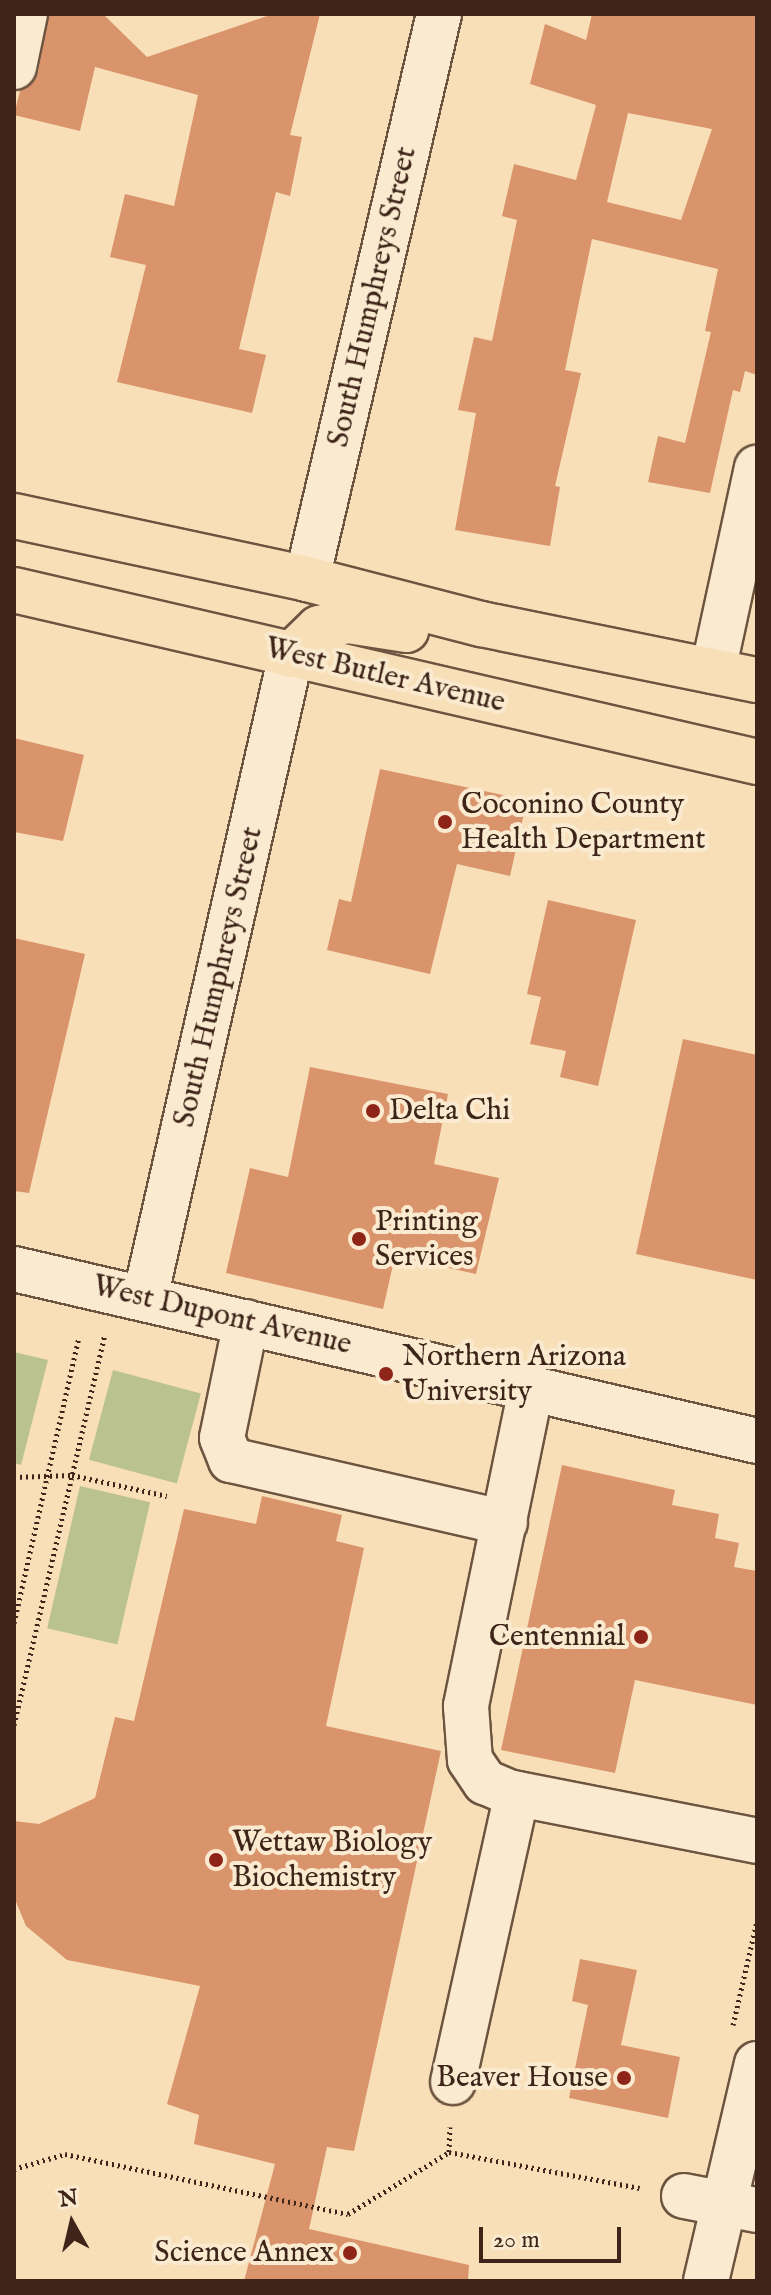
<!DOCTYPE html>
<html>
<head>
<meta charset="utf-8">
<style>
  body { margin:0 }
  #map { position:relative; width:771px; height:2295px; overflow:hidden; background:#f8dfb7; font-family:"IM FELL English",serif }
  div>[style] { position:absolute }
  .green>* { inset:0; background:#bac290; transform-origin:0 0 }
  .building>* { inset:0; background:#da946c }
  .path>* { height:5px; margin-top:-2.5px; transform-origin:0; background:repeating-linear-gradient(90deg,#3f2519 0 2px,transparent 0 6px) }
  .roads { filter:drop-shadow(2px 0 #6d5440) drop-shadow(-2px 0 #6d5440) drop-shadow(0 2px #6d5440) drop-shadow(0 -2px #6d5440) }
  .minor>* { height:44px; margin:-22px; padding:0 22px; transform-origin:22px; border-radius:22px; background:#faead0 }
  .major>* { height:44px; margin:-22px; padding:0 22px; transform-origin:22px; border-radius:22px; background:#f8dfb7 }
  .dots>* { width:22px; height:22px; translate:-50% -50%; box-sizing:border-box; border:4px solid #faead0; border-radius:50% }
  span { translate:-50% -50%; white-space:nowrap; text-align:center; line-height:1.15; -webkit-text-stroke:8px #faead0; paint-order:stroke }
  .street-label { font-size:30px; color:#3f2519 }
  .poi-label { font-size:30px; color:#3f2519 }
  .left { translate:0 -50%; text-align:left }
  .right { translate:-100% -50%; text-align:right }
  .frame { position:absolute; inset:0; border:16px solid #3f2519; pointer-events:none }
  .north { position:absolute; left:32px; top:2183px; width:80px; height:80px; -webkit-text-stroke:6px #faead0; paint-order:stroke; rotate:352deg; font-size:22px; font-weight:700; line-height:32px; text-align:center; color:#3f2519 }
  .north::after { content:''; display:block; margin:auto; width:28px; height:36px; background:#3f2519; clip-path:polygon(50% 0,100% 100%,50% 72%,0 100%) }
  .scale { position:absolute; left:479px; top:2227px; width:142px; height:36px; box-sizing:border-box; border:4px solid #3f2519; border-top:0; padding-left:10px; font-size:24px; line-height:28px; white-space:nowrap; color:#3f2519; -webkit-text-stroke:6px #faead0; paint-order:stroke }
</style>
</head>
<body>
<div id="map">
  <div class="green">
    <i style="clip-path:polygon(14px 1352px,48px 1360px,21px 1465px,14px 1463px)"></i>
    <i style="left:113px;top:1370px;width:91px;height:93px;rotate:15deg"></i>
    <i style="left:80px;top:1486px;width:72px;height:146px;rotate:13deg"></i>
  </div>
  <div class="building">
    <i style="clip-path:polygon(49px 14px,103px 14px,147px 57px,273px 14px,320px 14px,290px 135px,302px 137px,290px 196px,276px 192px,239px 349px,266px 355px,252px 413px,117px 382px,146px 265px,110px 257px,125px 194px,174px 206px,198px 95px,95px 67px,80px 131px,14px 115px,20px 91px,38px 72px)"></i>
    <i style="clip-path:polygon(evenodd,592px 14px,757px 14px,757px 375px,745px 371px,740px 392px,733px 390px,710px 493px,648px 482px,658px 436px,685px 443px,711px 332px,705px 331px,718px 269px,592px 239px,565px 370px,581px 373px,555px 486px,560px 487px,550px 546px,455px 530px,476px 413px,458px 410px,474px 337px,492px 341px,517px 220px,502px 216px,514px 164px,576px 180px,596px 105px,530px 84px,545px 24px,586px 40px,592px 14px,628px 113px,712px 129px,681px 220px,607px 202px,628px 113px)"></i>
    <i style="clip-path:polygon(14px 738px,84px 755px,63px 841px,14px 832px)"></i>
    <i style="clip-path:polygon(380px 769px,527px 800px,510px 876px,457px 864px,430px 974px,327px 950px,339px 899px,351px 902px)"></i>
    <i style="clip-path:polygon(548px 900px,636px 920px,598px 1086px,560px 1077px,566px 1051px,530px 1044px,541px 997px,527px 994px)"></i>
    <i style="clip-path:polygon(14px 938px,85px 954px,29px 1193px,14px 1191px)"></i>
    <i style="clip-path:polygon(683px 1039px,757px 1055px,757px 1280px,636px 1254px)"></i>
    <i style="clip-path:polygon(310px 1067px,448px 1094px,434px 1164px,499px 1178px,476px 1274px,395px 1256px,383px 1309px,226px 1273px,250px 1168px,288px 1177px)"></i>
    <i style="clip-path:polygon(562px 1465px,675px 1490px,672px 1505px,719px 1514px,715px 1538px,739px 1543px,734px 1567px,757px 1571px,757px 1705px,635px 1680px,615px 1773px,501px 1750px)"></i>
    <i style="clip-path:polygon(262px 1496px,342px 1515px,336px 1541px,364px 1548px,326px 1726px,441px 1751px,354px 2151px,327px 2147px,309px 2229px,469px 2265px,468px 2281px,244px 2281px,275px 2164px,194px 2144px,199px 2115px,167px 2104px,200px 1986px,67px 1960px,26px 1926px,14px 1897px,14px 1821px,39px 1824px,95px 1798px,115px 1717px,134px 1721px,184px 1509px,256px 1524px)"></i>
    <i style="clip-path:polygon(580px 1959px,637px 1970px,621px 2045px,680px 2057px,668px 2118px,569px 2098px,588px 2005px,572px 2001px)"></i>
  </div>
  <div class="path">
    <i style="left:14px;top:1477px;width:58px;rotate:-2deg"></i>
    <i style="left:72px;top:1475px;width:97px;rotate:12.5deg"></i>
    <i style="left:14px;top:1623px;width:292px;rotate:-77.2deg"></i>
    <i style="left:14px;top:1725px;width:400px;rotate:-76.9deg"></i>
    <i style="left:733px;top:2025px;width:107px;rotate:-77deg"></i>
    <i style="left:449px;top:2152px;width:25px;rotate:-88deg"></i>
    <i style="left:14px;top:2169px;width:53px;rotate:-16.4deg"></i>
    <i style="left:65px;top:2154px;width:289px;rotate:12deg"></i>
    <i style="left:348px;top:2214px;width:119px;rotate:-31.5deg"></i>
    <i style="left:449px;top:2152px;width:194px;rotate:10.7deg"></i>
  </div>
  <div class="roads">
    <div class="minor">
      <i style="left:14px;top:67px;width:54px;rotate:-78.3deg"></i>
      <i style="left:307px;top:579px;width:580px;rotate:-76.85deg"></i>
      <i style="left:713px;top:671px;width:208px;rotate:-77.8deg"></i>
      <i style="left:14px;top:1269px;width:763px;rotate:13.03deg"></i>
      <i style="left:145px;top:1298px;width:659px;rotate:-77.21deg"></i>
      <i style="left:246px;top:1322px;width:118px;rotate:101.7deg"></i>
      <i style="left:222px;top:1438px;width:24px;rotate:68deg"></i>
      <i style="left:231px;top:1460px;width:281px;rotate:12.9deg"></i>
      <i style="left:531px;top:1389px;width:324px;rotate:101.6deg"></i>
      <i style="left:466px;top:1706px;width:54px;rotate:85.8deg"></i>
      <i style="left:470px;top:1760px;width:27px;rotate:56deg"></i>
      <i style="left:485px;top:1782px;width:25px;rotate:23deg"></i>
      <i style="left:508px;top:1792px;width:254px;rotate:11.1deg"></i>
      <i style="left:453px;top:2082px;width:295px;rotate:-77.5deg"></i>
      <i style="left:684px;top:2196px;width:74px;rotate:10.9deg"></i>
      <i style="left:706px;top:2281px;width:223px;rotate:-76.8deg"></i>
    </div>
    <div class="major">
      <i style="left:14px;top:516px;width:300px;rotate:12.1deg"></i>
      <i style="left:307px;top:579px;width:180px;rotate:14.5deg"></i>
      <i style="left:481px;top:624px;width:282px;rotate:11.5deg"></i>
      <i style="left:14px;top:590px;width:763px;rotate:13.03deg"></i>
      <i style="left:291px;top:655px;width:39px;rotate:-44deg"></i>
      <i style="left:319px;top:628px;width:30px;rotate:-14deg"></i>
      <i style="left:348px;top:621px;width:59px;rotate:8.8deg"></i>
    </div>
  </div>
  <div class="dots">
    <i style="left:445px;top:822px;background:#8f2418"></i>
    <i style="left:373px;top:1111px;background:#8f2418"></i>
    <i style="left:359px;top:1239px;background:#8f2418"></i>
    <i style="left:386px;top:1374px;background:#8f2418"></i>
    <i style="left:641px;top:1637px;background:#8f2418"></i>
    <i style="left:216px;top:1860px;background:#8f2418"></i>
    <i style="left:624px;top:2078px;background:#8f2418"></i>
    <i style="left:350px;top:2253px;background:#8f2418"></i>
  </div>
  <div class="street-label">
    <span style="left:373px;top:297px;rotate:-77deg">South Humphreys Street</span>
    <span style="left:385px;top:676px;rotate:13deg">West Butler Avenue</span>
    <span style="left:219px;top:977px;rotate:-77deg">South Humphreys Street</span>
    <span style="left:222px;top:1316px;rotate:13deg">West Dupont Avenue</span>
  </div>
  <div class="poi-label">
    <span class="left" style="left:461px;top:822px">Coconino County<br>Health Department</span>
    <span class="left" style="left:389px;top:1111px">Delta Chi</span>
    <span class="left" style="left:375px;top:1239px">Printing<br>Services</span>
    <span class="left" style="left:402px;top:1374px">Northern Arizona<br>University</span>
    <span class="right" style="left:625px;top:1637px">Centennial</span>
    <span class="left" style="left:232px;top:1860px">Wettaw Biology<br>Biochemistry</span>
    <span class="right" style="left:608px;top:2078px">Beaver House</span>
    <span class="right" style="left:334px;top:2253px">Science Annex</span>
  </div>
  <div class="frame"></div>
  <div class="north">N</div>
  <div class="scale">20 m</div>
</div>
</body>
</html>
